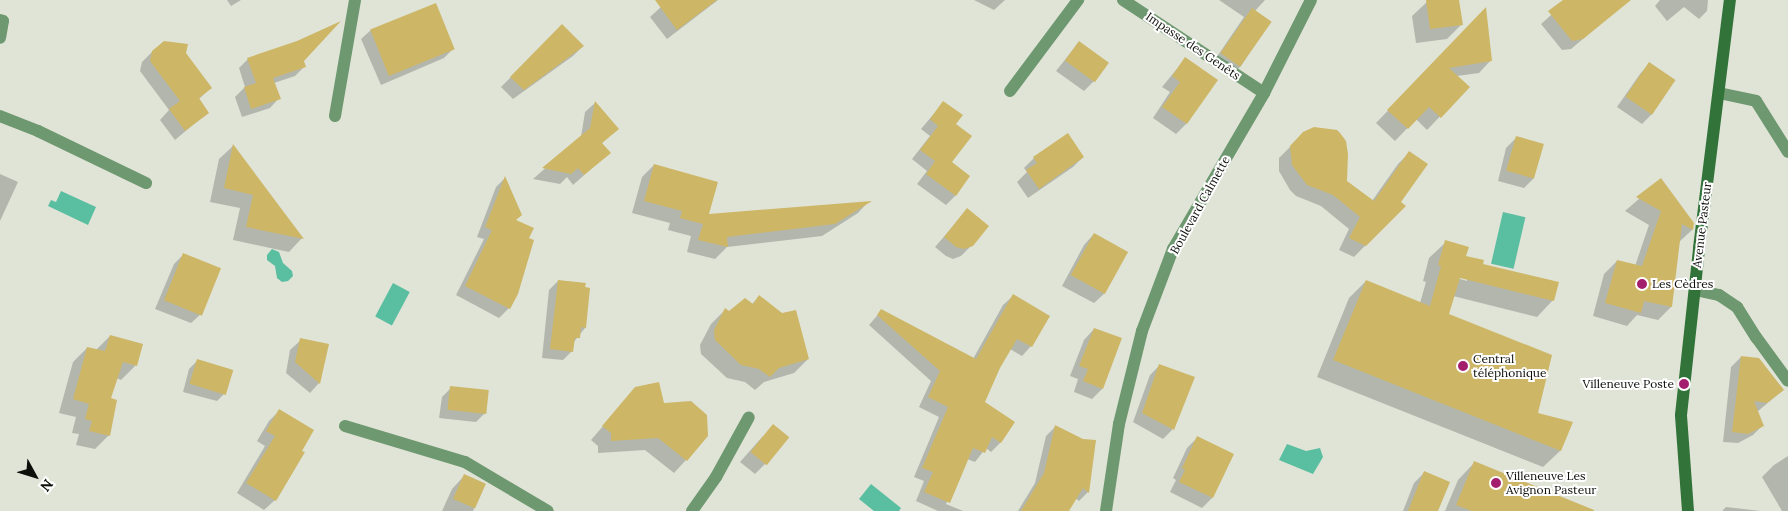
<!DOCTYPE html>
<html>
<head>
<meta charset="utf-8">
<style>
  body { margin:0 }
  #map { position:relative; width:1788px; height:511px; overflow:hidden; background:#e0e4d7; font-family:Lora,serif }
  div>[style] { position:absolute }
  .water>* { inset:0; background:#5abea1; transform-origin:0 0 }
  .shadow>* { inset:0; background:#0003 }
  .building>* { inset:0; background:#cdb666; transform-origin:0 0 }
  .street>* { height:12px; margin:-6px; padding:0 6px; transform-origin:6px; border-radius:6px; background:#6e9870 }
  .secondary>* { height:12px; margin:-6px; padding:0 6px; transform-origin:6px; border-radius:6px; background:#327339 }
  .dots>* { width:14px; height:14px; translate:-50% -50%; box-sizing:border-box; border:2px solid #fff; border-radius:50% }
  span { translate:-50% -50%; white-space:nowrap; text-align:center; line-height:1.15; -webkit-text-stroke:4px #fff; paint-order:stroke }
  .street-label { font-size:12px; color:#0d0f0a }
  .poi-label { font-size:12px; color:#0d0f0a }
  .left { translate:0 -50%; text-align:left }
  .right { translate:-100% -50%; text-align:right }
  .north { position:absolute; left:10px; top:451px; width:50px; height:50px; -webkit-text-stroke:4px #fff; paint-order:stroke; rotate:129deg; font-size:14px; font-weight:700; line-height:20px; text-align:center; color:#0d0f0a }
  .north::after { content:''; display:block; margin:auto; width:18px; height:22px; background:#0d0f0a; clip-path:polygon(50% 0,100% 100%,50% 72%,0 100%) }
</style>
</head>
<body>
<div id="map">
  <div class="water">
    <i style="clip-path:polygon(61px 191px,96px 207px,88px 225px,48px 206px,51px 200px,56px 202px)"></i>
    <i style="left:1503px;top:212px;width:23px;height:53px;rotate:13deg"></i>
    <i style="clip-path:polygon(272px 249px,279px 252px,283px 263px,292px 271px,293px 276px,288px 281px,282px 282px,277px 278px,275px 266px,267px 260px,267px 255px)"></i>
    <i style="left:393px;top:283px;width:19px;height:38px;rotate:28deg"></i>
    <i style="clip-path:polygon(1287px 444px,1306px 451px,1320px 448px,1323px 457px,1313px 474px,1279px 460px)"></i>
    <i style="clip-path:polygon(871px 484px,901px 508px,899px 511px,874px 511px,859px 499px)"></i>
  </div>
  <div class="shadow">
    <i style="clip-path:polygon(227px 0,241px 0,231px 6px)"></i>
    <i style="clip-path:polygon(657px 0,718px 0,667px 39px,650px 17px,662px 6px)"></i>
    <i style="clip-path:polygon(974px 0,1005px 0,994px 10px)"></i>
    <i style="clip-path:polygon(1219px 0,1265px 0,1254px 12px,1270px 22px,1241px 66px,1230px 76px,1212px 64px,1244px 17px)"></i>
    <i style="clip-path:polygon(1442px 0,1458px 0,1461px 25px,1447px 39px,1416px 43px,1412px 16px,1427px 2px)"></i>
    <i style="clip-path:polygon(1568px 0,1628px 0,1628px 1px,1571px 49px,1562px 50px,1541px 24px)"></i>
    <i style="clip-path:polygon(1660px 0,1708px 0,1707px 11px,1699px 19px,1684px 7px,1667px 21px,1655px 6px)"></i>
    <i style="clip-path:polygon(1485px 10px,1491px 60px,1479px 73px,1457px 76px,1468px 87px,1427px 130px,1416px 119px,1395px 141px,1376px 123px)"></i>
    <i style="clip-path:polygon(562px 26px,583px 46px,573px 56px,513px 99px,501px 87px)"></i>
    <i style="clip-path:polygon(371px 30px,453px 49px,444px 58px,381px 85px,361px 39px)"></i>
    <i style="clip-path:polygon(1079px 42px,1094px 81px,1084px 91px,1056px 71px)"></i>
    <i style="clip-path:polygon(152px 52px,185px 53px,211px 87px,198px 100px,208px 112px,175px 140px,160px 120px,169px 110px,140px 71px,142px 62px)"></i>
    <i style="clip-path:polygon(248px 59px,302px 61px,304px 67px,295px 76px,274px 83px,279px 98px,270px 108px,242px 117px,235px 97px,245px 87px,239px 68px)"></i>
    <i style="clip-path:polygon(1185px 59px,1216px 81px,1186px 124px,1176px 134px,1153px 118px,1170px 92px,1162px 87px)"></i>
    <i style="clip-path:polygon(1650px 63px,1674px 80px,1652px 114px,1642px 124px,1617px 107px,1640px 74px)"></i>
    <i style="clip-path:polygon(595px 103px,617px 129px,601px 144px,609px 153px,573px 185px,567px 177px,560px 184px,533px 179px,581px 137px,585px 112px)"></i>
    <i style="clip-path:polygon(943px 103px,954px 125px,950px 162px,968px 176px,955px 196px,946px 205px,917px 184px,927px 171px,912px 159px,930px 136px,921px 129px)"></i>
    <i style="clip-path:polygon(1516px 138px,1534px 178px,1524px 188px,1498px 181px,1506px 148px)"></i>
    <i style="clip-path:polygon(1292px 145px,1372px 201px,1398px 164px,1409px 153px,1399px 203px,1404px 206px,1354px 257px,1339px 250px,1349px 229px,1321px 206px,1296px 196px,1290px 190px,1279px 171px,1279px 158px)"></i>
    <i style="clip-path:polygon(233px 146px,302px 238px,289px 252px,233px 240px,240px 208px,210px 202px,219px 159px)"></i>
    <i style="clip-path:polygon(1083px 157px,1073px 167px,1028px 198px,1017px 182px,1027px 172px,1024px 168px,1034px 158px)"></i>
    <i style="clip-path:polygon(654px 165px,707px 216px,868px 202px,858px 213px,822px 236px,727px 247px,715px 259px,687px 252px,691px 236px,668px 230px,670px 223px,632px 213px,642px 177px)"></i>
    <i style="clip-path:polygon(0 174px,18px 182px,0 221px)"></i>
    <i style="clip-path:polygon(505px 178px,514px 221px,528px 239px,509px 308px,499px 318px,456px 295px,484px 239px,477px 237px,496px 187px)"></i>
    <i style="clip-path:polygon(1661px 180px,1693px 223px,1692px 230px,1678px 243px,1671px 307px,1658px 320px,1637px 315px,1627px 326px,1593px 316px,1604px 274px,1617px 261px,1635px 266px,1649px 225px,1625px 211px)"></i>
    <i style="clip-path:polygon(967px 210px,972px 245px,961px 256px,953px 259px,946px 256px,935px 247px)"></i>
    <i style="clip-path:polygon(1094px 234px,1105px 293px,1094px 303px,1062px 286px,1084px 245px)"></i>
    <i style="clip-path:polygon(evenodd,1446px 242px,1465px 257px,1553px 300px,1537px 317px,1453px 296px,1448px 314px,1536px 413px,1571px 423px,1560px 451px,1543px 467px,1317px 377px,1349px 298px,1366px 281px,1420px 303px,1426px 282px,1423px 281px,1429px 258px,1446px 242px,1453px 277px,1467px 278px,1467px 281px,1453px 277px)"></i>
    <i style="clip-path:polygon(183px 255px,219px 268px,201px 314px,191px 323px,155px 309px,174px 264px)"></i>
    <i style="clip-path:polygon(558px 281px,585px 328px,573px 343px,572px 351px,563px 360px,542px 358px,549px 290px)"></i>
    <i style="clip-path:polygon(1013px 296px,1031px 346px,1022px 356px,1010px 349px,999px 367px,983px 403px,1013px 422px,1000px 443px,991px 452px,986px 448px,975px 462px,967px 459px,946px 504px,963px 511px,938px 511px,916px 501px,924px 481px,914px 477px,939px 417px,919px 407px,931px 381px,869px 325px,882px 310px,973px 359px,1003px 305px)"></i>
    <i style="clip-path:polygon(759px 297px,808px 359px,794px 373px,764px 382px,755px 390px,745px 382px,727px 378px,701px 354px,700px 345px,711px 324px,725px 310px,729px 313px,751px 305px)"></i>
    <i style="clip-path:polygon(1094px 329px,1121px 339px,1102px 389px,1092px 399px,1074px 392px,1078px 379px,1070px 376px,1084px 340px)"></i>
    <i style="clip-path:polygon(110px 336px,142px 344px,135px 366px,121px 380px,116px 378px,110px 399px,109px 435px,95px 449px,76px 445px,79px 434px,72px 433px,76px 417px,59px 413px,73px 362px,87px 348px,96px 350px)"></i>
    <i style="clip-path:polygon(301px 340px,319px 383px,310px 393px,286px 373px,290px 350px)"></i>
    <i style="clip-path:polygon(1741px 357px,1783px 390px,1757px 412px,1762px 426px,1753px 435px,1738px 443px,1723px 442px,1731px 367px)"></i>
    <i style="clip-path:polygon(197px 361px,225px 393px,217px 401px,183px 392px,189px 369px)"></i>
    <i style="clip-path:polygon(1159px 366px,1193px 378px,1172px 430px,1163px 439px,1133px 422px,1150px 375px)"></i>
    <i style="clip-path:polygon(451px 388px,487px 391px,485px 413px,476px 422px,439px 418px,442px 397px)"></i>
    <i style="clip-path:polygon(636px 388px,663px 404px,686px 460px,674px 473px,645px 450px,598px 453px,598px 446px,591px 440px)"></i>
    <i style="clip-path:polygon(279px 411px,300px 451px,275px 500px,264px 510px,237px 493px,265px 446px,257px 441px,269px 421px)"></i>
    <i style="clip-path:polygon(1055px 427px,1083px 440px,1095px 441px,1088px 492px,1079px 501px,1075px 498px,1067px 511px,1018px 511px,1035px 483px,1046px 436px)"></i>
    <i style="clip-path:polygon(763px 436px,765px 464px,755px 474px,740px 462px)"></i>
    <i style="clip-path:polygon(1197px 438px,1233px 455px,1212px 498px,1202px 508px,1170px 492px,1176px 480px,1173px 478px,1187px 448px)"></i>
    <i style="clip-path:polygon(1788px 456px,1788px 511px,1782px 511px,1762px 477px,1774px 465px)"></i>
    <i style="clip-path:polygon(1474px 463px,1593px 511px,1445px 511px,1458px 480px)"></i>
    <i style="clip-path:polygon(1424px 473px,1437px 511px,1403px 511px,1414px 483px)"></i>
    <i style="clip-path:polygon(464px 476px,484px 485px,473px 511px,442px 511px,452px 489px)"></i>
    <i style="clip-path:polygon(1726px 507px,1761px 511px,1722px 511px)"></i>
  </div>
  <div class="building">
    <i style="clip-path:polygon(655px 0,717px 0,677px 30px)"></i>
    <i style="clip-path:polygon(1426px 0,1459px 0,1463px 25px,1430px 29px)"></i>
    <i style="clip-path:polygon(1563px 0,1631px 0,1583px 39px,1572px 41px,1548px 11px)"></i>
    <i style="left:436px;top:3px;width:50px;height:71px;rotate:68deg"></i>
    <i style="clip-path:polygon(1486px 7px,1492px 61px,1449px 68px,1470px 87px,1441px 118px,1429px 107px,1408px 129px,1387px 110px)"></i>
    <i style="left:1252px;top:8px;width:24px;height:55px;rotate:35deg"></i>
    <i style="clip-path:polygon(341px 21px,304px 61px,306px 67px,273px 78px,281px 99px,251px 109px,244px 87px,256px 83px,247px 58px,297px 41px)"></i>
    <i style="clip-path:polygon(562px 24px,584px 46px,524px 90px,510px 77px)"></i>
    <i style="clip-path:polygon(164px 41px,188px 44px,186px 53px,212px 88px,199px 98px,209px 113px,185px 131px,169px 109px,180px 101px,150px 61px,152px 51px)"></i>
    <i style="left:1079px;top:41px;width:37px;height:24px;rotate:36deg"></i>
    <i style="clip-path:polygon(1185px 57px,1218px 80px,1187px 124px,1162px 107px,1180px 82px,1172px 76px)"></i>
    <i style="left:1649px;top:62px;width:32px;height:42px;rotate:34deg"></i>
    <i style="clip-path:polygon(595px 101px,619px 129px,602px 143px,611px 153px,584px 175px,578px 168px,571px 174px,542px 168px,590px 128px)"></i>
    <i style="clip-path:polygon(943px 101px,963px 115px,956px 124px,972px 136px,952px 162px,970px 176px,956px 196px,926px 174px,935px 161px,920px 150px,938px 126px,930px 119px)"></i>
    <i style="clip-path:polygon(1314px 127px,1337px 130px,1340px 133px,1346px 141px,1348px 154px,1347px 181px,1374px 201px,1409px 151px,1428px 164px,1401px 202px,1406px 206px,1366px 246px,1349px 238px,1360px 217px,1333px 195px,1307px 185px,1292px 165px,1290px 146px,1303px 132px)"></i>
    <i style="clip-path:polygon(1068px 133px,1084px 157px,1039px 189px,1026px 170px,1037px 163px,1033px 157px)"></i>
    <i style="left:1516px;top:136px;width:29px;height:36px;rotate:16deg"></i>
    <i style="clip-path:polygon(233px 144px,280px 207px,304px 239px,246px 227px,253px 195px,224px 188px)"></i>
    <i style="clip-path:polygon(654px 164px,718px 182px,709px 214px,872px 201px,835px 224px,727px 237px,728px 247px,698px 240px,703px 224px,680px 218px,682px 211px,644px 201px)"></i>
    <i style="clip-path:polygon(505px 176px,522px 215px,516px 220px,534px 228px,529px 238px,534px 240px,518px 294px,510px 309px,465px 286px,492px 230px,485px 227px)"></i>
    <i style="clip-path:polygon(1661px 178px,1694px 223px,1693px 230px,1682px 224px,1672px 307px,1644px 301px,1641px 313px,1605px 303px,1617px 260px,1642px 266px,1661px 211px,1636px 197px)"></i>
    <i style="clip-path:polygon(967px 208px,989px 226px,973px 246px,964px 249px,956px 247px,944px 237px)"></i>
    <i style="left:1094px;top:233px;width:39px;height:48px;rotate:29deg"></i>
    <i style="clip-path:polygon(1445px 240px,1469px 247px,1466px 256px,1484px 260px,1483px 264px,1559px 282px,1554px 301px,1460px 278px,1449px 314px,1552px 355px,1538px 413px,1573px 422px,1561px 451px,1333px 360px,1366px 280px,1430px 306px,1441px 266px,1438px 265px)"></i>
    <i style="left:183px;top:253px;width:41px;height:51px;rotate:22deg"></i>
    <i style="clip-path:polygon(558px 280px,586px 283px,585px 287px,590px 288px,586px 328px,581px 327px,580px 338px,575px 338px,573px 352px,550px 349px)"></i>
    <i style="clip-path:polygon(1013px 294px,1050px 316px,1032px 347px,1017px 339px,1000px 368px,985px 402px,1015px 422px,1001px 443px,992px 437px,985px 453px,973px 448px,950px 503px,924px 492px,933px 472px,922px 468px,948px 407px,928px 397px,940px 371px,877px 315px,881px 309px,976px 359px)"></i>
    <i style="clip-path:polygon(759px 295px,782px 313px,796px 310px,809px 359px,779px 368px,770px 377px,759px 369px,741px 365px,715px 340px,714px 330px,725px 308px,729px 311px,745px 298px,753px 304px)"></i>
    <i style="clip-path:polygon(1094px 328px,1122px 338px,1103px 389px,1083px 381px,1088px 369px,1079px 366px)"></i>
    <i style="clip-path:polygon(110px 335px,143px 344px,137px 366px,123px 362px,111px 398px,117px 400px,110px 436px,89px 431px,92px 421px,85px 419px,89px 404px,73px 399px,87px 347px,105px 351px)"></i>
    <i style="clip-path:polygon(300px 338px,329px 344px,320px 384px,295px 362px)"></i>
    <i style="clip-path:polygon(1741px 356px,1759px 358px,1784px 390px,1767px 403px,1754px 401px,1764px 426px,1748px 434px,1732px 432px)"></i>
    <i style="left:197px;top:359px;width:38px;height:26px;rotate:17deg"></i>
    <i style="clip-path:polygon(1159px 364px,1195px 377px,1174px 430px,1142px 413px)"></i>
    <i style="clip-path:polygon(659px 382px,664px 403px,691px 401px,707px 415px,708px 436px,687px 461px,658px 438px,611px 441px,611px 433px,602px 426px,635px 387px)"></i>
    <i style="left:450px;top:386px;width:39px;height:24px;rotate:6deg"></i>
    <i style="clip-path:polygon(279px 409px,314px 430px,302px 451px,305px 452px,276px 501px,246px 483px,275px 436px,266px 431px)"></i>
    <i style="left:773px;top:424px;width:21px;height:36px;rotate:39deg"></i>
    <i style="clip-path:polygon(1055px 425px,1083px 439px,1096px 440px,1089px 493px,1083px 488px,1069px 511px,1021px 511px,1044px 473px)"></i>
    <i style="clip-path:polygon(1197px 436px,1234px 454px,1213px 498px,1179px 482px,1185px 470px,1182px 468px)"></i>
    <i style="clip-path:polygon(1474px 461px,1594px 510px,1594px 511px,1472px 511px,1456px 505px)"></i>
    <i style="clip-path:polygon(1424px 471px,1450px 482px,1438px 511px,1408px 511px)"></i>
    <i style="left:464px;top:474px;width:24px;height:27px;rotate:24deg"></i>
  </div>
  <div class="street">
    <i style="left:1123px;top:0;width:169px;rotate:33.4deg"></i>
    <i style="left:0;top:20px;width:3px;rotate:18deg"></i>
    <i style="left:3px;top:21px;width:17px;rotate:100deg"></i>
    <i style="left:1010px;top:91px;width:114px;rotate:-53.2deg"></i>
    <i style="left:1719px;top:93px;width:38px;rotate:12deg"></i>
    <i style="left:1756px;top:101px;width:60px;rotate:57.9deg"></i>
    <i style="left:0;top:116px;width:41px;rotate:21.5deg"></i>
    <i style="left:38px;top:131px;width:120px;rotate:25.7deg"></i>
    <i style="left:335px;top:116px;width:118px;rotate:-80.2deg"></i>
    <i style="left:1695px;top:290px;width:25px;rotate:12deg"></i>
    <i style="left:1719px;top:295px;width:22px;rotate:34deg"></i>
    <i style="left:1737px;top:307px;width:36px;rotate:58deg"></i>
    <i style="left:1756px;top:337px;width:54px;rotate:54deg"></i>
    <i style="left:345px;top:426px;width:125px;rotate:16.7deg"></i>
    <i style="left:465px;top:462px;width:96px;rotate:30.6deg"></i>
    <i style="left:692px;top:511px;width:42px;rotate:-54.8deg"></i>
    <i style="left:716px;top:477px;width:68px;rotate:-61.2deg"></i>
    <i style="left:1106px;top:511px;width:88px;rotate:-81.5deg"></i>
    <i style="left:1119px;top:424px;width:96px;rotate:-76.1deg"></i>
    <i style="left:1142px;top:331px;width:88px;rotate:-69.3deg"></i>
    <i style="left:1173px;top:249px;width:181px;rotate:-59.7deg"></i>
    <i style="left:1264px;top:93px;width:104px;rotate:-63.2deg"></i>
  </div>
  <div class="secondary">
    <i style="left:1688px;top:511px;width:96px;rotate:-94.2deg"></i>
    <i style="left:1681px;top:415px;width:168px;rotate:-83.8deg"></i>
    <i style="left:1699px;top:248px;width:250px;rotate:-82.9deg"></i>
  </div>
  <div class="dots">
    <i style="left:1642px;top:284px;background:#a31e6c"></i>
    <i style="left:1463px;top:366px;background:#a31e6c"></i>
    <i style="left:1684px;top:384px;background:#a31e6c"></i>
    <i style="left:1496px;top:483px;background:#a31e6c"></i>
  </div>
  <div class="street-label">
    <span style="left:1193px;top:46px;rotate:34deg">Impasse des Genêts</span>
    <span style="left:1200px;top:205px;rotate:-61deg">Boulevard Calmette</span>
    <span style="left:1702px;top:225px;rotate:-83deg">Avenue Pasteur</span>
  </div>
  <div class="poi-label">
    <span class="left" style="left:1652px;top:284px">Les Cèdres</span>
    <span class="left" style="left:1473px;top:366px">Central<br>téléphonique</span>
    <span class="right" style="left:1674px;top:384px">Villeneuve Poste</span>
    <span class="left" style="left:1506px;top:483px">Villeneuve Les<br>Avignon Pasteur</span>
  </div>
  <div class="north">N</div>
</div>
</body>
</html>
